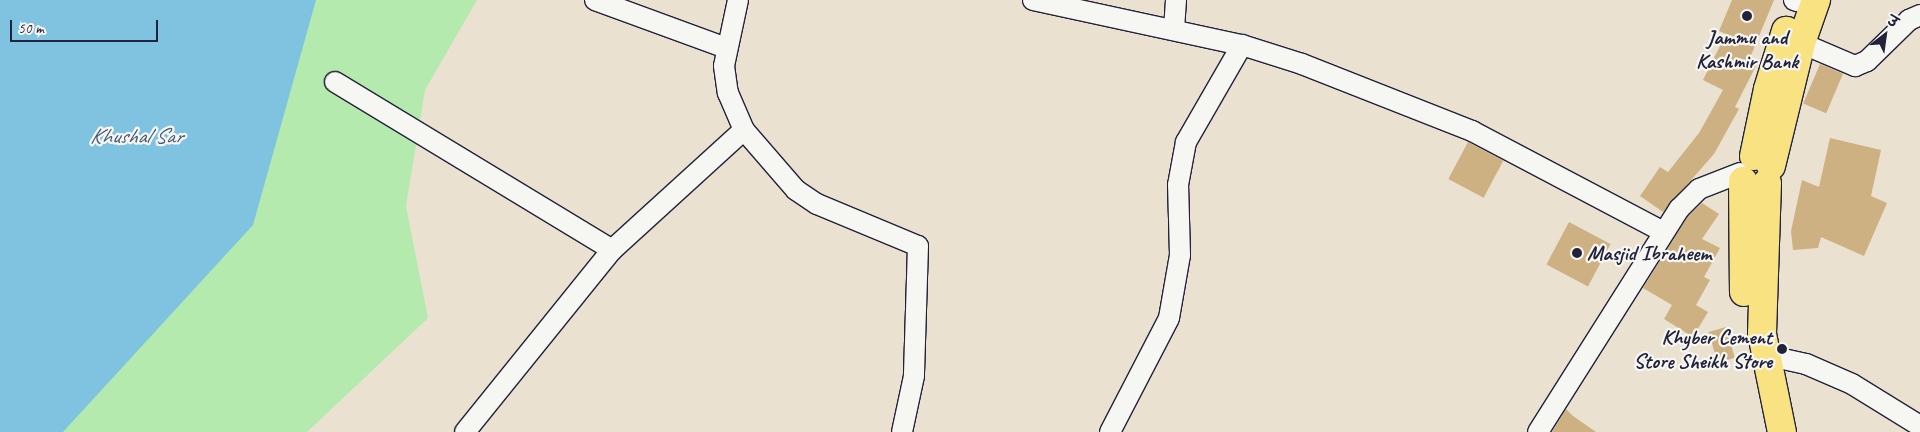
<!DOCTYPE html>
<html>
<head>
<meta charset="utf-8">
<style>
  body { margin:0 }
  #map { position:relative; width:1920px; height:432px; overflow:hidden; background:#eae1d0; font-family:Caveat,"Playpen Sans Deva",sans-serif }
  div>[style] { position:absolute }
  .green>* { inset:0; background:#b4eaad }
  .water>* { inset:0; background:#80c3e1 }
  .building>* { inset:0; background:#cdb182; transform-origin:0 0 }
  .roads { filter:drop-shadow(1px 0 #22223b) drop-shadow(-1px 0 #22223b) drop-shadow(0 1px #22223b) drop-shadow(0 -1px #22223b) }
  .minor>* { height:20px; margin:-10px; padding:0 10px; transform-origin:10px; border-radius:10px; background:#f6f6f2 }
  .trunk>* { height:28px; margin:-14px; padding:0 14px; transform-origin:14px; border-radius:14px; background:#f8e281 }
  .dots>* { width:14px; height:14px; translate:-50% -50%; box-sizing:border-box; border:2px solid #f6f6f2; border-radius:50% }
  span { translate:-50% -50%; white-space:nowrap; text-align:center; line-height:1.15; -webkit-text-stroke:4.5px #f6f6f2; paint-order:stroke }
  .poi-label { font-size:21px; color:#22223b; font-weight:700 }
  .left { translate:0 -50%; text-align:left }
  .right { translate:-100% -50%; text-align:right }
  .water-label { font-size:22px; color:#435a75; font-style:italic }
  .north { position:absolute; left:1860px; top:10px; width:50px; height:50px; -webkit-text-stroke:4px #f6f6f2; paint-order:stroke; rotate:30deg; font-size:14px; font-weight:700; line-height:20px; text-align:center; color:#22223b }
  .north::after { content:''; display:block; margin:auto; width:18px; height:22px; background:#22223b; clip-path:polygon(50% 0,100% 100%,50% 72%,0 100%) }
  .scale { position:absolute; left:10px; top:20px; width:148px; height:22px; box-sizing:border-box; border:2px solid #22223b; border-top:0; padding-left:6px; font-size:15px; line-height:18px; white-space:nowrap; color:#22223b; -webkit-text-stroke:4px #f6f6f2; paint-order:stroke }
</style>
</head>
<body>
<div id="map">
  <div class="green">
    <i style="clip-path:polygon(0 0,477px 0,425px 90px,406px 206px,428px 318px,307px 432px,0 432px)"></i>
  </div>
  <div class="water">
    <i style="clip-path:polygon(0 0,316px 0,253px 225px,63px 432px,0 432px)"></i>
  </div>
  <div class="building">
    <i style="clip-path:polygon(1732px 0,1774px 0,1750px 58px,1758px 62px,1735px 107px,1739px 109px,1714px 154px,1663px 212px,1640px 196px,1660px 167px,1668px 172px,1699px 133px,1723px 90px,1703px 80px,1726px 34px,1719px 31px)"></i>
    <i style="left:1820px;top:64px;width:25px;height:43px;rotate:23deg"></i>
    <i style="clip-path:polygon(1830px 138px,1881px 150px,1871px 196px,1887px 203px,1864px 256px,1821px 237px,1818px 248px,1793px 250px,1791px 231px,1802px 180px,1819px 187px)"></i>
    <i style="left:1468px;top:142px;width:40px;height:42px;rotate:28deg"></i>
    <i style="clip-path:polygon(1702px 203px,1719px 214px,1702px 239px,1720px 248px,1704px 277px,1710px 280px,1696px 305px,1708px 312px,1693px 337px,1664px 319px,1672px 305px,1643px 288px,1688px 216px)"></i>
    <i style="left:1569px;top:222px;width:47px;height:48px;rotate:28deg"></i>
    <i style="left:1726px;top:327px;width:32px;height:18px;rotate:74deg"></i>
    <i style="clip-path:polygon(1566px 409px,1573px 416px,1596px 432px,1552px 432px)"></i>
  </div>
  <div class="roads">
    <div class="minor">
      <i style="left:595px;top:0;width:140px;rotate:20.1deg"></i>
      <i style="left:738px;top:0;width:67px;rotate:102deg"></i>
      <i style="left:724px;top:66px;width:27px;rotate:82deg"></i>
      <i style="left:728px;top:93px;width:40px;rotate:66.6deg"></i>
      <i style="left:744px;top:130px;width:79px;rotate:49.1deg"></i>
      <i style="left:796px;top:190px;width:25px;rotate:34deg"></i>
      <i style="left:817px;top:204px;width:109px;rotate:22.6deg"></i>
      <i style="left:918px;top:246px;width:130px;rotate:91.8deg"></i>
      <i style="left:914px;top:376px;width:57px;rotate:102.1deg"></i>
      <i style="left:1033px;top:0;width:214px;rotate:12.2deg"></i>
      <i style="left:1242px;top:45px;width:63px;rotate:17.6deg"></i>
      <i style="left:1302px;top:64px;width:183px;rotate:21.5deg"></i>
      <i style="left:1472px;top:131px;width:215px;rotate:27.8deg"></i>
      <i style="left:1794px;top:0;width:3px;rotate:18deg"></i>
      <i style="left:1174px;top:29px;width:29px;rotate:-86deg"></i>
      <i style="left:1801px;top:43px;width:59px;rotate:23.1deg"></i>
      <i style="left:1855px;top:66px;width:13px;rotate:-23deg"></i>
      <i style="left:1867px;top:61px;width:59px;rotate:-44.3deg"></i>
      <i style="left:1909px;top:20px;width:12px;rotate:-24deg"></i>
      <i style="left:335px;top:82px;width:324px;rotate:31.2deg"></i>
      <i style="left:1765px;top:355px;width:42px;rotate:12.4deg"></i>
      <i style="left:1806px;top:364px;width:50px;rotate:23.5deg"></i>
      <i style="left:1852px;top:384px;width:80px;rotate:31.7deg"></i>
      <i style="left:465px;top:432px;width:234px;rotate:-51.1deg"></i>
      <i style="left:612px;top:250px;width:178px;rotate:-42.3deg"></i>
      <i style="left:1110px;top:432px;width:128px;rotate:-62.6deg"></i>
      <i style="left:1169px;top:318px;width:64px;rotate:-80.1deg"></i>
      <i style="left:1180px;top:255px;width:70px;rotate:-91.6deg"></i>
      <i style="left:1178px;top:185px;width:44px;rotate:-79.5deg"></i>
      <i style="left:1186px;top:142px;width:112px;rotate:-60deg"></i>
      <i style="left:1538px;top:432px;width:264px;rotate:-57.7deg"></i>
      <i style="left:1679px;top:209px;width:28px;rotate:-45deg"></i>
      <i style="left:1699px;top:189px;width:44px;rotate:-21.3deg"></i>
    </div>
    <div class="trunk">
      <i style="left:1754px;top:156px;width:68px;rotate:-78.2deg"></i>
      <i style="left:1768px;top:89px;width:61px;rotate:-72.8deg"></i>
      <i style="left:1771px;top:166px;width:127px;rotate:-76.3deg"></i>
      <i style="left:1801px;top:43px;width:46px;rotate:-70.8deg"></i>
      <i style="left:1743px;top:181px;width:111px;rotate:89.5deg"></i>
      <i style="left:1767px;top:183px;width:151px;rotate:91.9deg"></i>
      <i style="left:1762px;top:334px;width:100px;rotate:78.5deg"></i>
    </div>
  </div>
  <div class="dots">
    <i style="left:1747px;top:16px;background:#22223b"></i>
    <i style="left:1577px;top:253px;background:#22223b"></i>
    <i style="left:1782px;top:349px;background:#22223b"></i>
  </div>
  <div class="poi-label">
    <span style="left:1747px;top:49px">Jammu and<br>Kashmir Bank</span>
    <span class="left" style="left:1587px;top:253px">Masjid Ibraheem</span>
    <span class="right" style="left:1772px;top:349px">Khyber Cement<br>Store Sheikh Store</span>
  </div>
  <div class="water-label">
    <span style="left:136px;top:137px">Khushal Sar</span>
  </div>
  <div class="north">उ</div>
  <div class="scale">50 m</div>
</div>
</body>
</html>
